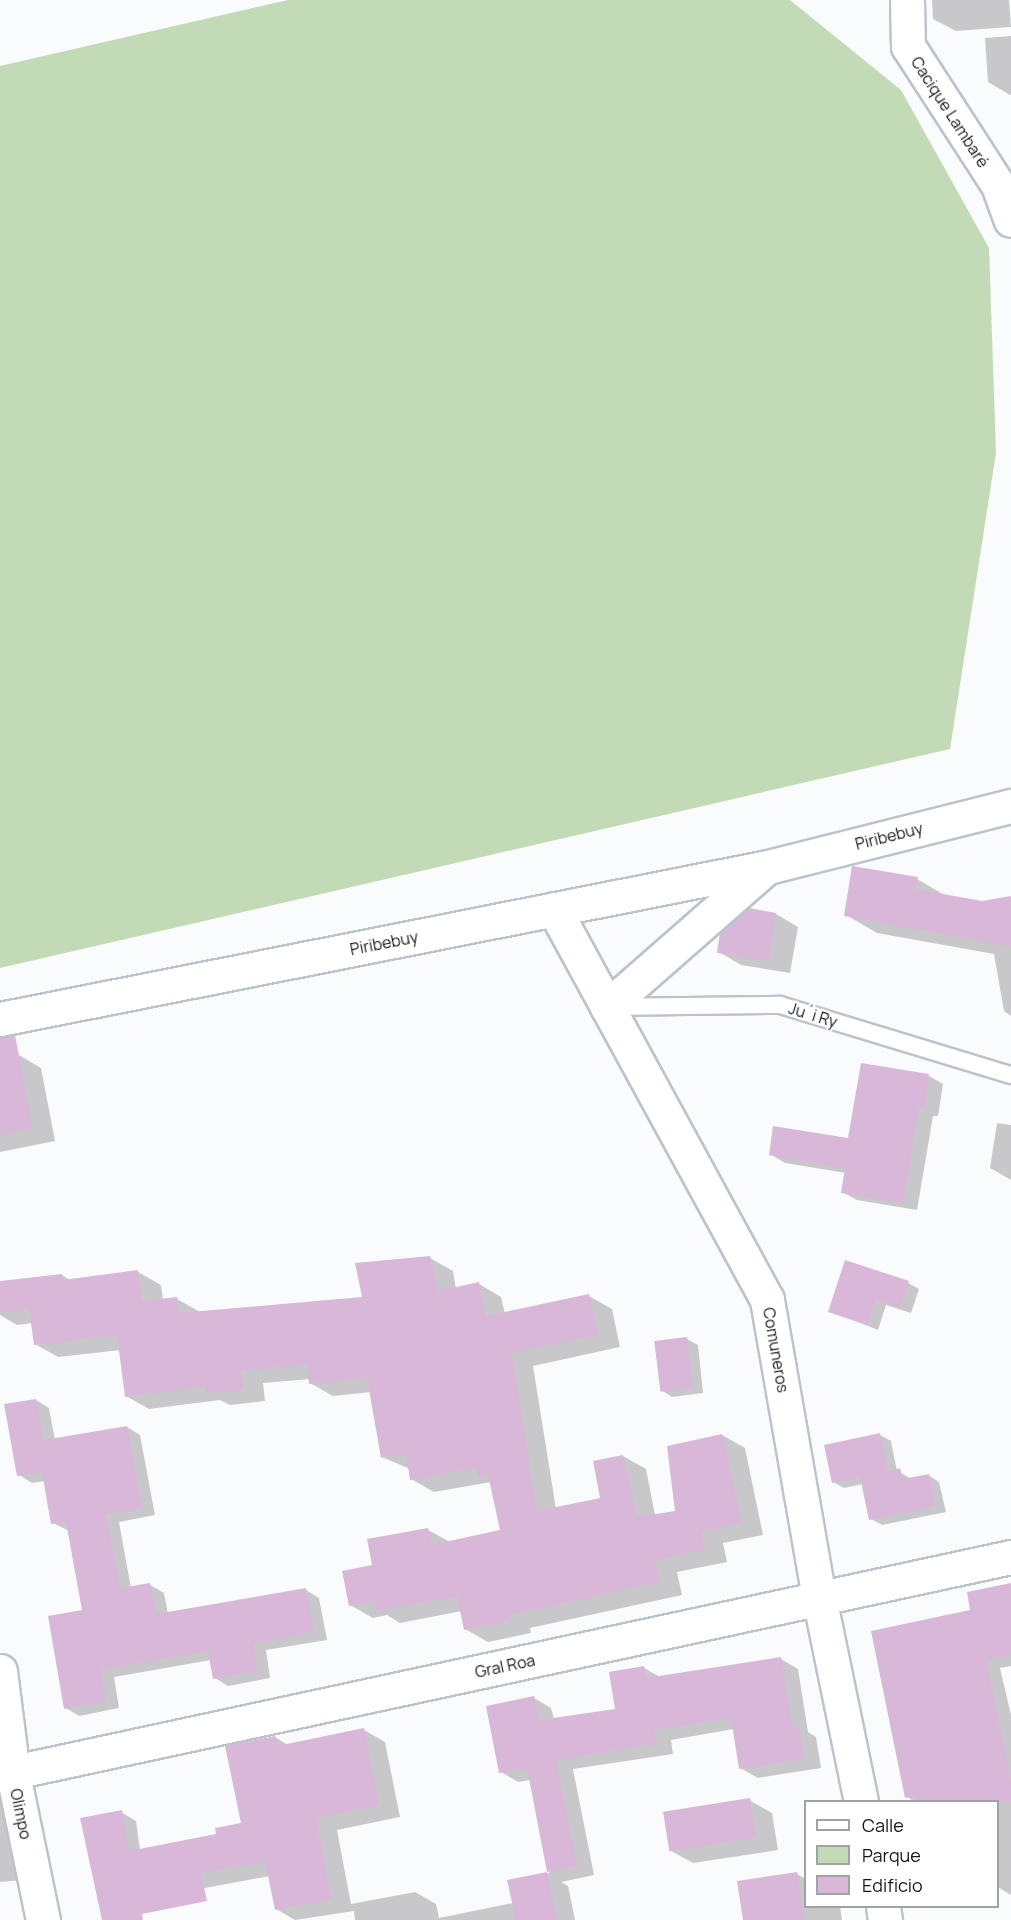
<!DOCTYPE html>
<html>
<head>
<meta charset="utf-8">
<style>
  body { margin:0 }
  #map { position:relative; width:1011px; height:1920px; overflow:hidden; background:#fafbfd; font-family:Manrope,sans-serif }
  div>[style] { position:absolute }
  .green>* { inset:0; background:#c3dab6 }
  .shadow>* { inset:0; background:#0003 }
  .building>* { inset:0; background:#d9b7d9; transform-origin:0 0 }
  .roads { filter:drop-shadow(2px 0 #bbc3cc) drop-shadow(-2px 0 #bbc3cc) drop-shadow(0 2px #bbc3cc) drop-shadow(0 -2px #bbc3cc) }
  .service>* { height:16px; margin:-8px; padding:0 8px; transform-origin:8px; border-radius:8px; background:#fff }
  .minor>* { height:33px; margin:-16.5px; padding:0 16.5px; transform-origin:16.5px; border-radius:16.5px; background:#fff }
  span { translate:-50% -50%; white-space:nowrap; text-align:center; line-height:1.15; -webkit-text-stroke:4.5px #fff; paint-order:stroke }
  .street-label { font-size:16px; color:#14171a }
  .legend { position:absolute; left:804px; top:1800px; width:195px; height:108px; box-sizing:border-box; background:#fff; border:2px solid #a1a2a3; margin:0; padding:8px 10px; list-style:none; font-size:18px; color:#14171a }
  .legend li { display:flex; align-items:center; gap:12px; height:30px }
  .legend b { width:30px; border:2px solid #a1a2a3 }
</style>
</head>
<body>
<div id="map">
  <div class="green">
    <i style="clip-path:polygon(288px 0,790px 0,901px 90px,989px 248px,996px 453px,950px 749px,0 968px,0 66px)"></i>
  </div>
  <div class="shadow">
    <i style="clip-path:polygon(932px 0,1009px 0,1011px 27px,956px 31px,933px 19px)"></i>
    <i style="clip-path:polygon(1011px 36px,1011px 95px,1010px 95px,988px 82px,985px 38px)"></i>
    <i style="clip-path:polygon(917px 879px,948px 897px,982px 903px,1011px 897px,1011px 1016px,1004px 1011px,994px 954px,877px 933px,846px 915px)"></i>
    <i style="clip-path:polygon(776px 914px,798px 927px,790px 973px,741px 965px,719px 952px)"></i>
    <i style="clip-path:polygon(19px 1055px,41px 1068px,55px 1141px,0 1152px,0 1059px)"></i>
    <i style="clip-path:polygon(862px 1065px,929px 1076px,943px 1084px,938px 1116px,933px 1116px,917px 1210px,857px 1200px,842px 1192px,846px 1173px,785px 1163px,770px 1154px,849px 1140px)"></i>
    <i style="clip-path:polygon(997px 1123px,1011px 1125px,1011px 1180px,990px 1168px)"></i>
    <i style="clip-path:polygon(430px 1258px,453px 1271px,456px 1289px,479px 1284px,501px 1297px,505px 1314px,589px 1296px,612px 1309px,620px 1347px,533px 1366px,556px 1509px,602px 1499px,623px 1456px,646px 1469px,655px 1515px,676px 1512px,722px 1435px,745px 1448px,763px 1535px,723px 1543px,727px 1562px,677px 1572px,682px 1595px,530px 1628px,531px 1633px,488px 1642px,465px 1629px,462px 1611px,400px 1623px,387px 1615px,373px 1618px,350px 1605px,374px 1567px,428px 1530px,450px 1542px,502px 1532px,491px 1482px,434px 1492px,411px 1479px,410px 1469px,382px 1457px,371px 1392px,333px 1396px,310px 1383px,310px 1379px,263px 1383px,265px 1401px,230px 1405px,220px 1400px,149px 1409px,126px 1396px,121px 1350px,58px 1357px,35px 1344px,33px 1323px,17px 1325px,0 1315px,0 1282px,62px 1275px,70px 1280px,138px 1272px,161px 1285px,163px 1300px,177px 1299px,200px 1312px,364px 1298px)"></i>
    <i style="clip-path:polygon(908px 1283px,919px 1289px,911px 1313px,886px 1305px,878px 1330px,830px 1311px)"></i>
    <i style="clip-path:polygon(687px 1339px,698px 1345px,703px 1393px,672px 1397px,661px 1390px)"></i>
    <i style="clip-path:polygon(36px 1400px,49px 1408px,55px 1440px,127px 1427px,140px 1435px,155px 1515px,119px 1522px,131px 1588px,150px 1585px,164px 1593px,168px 1614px,306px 1590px,319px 1598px,327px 1640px,266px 1650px,270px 1678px,228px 1686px,215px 1678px,211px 1660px,114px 1677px,119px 1708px,79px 1716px,66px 1708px,84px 1611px,69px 1531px,53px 1523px,45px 1481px,32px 1483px,19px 1475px)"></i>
    <i style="clip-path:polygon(880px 1435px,891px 1441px,897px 1471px,912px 1479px,928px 1475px,939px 1482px,946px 1512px,882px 1525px,871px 1519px,863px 1484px,844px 1488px,833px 1482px)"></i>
    <i style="clip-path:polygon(1011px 1586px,1011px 1666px,1000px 1668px,1011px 1715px,1011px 1895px,998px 1887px,998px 1802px,915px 1802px,907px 1797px,972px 1611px)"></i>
    <i style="clip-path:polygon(781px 1659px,798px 1669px,808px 1732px,816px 1737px,821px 1768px,758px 1778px,740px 1768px,734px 1729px,671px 1740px,673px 1754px,573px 1769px,594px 1875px,561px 1882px,568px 1886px,575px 1920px,355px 1920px,354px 1911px,295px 1920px,276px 1909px,270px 1876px,200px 1889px,178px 1877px,218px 1836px,242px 1824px,275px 1737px,288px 1745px,364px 1730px,385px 1742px,400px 1817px,337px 1830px,351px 1904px,415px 1892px,436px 1904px,439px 1918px,513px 1903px,509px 1881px,549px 1873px,531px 1780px,518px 1782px,501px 1772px,534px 1698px,551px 1708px,554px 1719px,616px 1710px,644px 1668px,660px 1677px)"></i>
    <i style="clip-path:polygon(0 1797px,9px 1802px,22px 1880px,0 1882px)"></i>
    <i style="clip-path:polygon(749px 1800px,772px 1813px,778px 1850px,693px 1863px,671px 1851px)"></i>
    <i style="clip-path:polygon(121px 1812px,136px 1821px,142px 1864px,105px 1867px)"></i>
    <i style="clip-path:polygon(797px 1874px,806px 1879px,806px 1906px,840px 1906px,842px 1920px,744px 1920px)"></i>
  </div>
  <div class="building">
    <i style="clip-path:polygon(852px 866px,918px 877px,915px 889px,982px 901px,1011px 896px,1011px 946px,844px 916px)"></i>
    <i style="clip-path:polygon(749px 908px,776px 913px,768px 961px,717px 953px,720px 933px)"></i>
    <i style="clip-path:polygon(15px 1035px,33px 1129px,0 1135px,0 1037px)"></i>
    <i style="clip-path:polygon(861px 1063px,929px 1074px,924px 1109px,919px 1108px,903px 1203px,841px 1193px,845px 1168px,769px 1155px,773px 1126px,848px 1138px)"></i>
    <i style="clip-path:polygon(430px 1256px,438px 1291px,479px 1282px,486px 1316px,589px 1294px,598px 1335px,511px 1353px,537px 1511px,600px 1498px,593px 1461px,623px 1455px,637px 1517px,675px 1511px,667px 1446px,722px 1434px,742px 1522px,701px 1531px,705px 1549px,655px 1560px,660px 1582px,508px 1615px,509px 1620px,464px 1630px,457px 1596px,376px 1611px,375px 1601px,349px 1606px,342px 1571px,372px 1565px,367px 1539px,428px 1528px,431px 1545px,500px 1530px,488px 1475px,478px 1477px,477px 1468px,410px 1480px,406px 1453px,381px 1458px,367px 1378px,309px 1384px,307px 1364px,241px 1371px,243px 1389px,206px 1393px,205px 1386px,125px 1397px,117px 1335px,34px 1345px,29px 1309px,0 1312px,0 1281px,62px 1274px,63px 1280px,138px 1270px,142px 1301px,177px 1297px,179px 1313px,362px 1297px,355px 1263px)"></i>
    <i style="clip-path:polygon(845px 1260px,909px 1281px,900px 1308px,875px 1300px,867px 1325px,828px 1312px)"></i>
    <i style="left:687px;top:1337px;width:51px;height:33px;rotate:83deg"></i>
    <i style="clip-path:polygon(36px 1399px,44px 1440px,127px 1426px,142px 1508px,106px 1514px,120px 1588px,150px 1583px,156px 1614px,306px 1588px,314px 1632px,253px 1643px,257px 1671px,213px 1679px,208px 1651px,101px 1670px,106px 1701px,64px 1709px,48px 1616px,82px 1610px,66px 1522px,51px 1524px,42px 1472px,17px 1476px,4px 1404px)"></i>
    <i style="clip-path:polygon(880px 1433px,888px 1471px,900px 1468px,903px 1479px,929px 1474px,935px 1506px,869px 1520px,860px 1477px,832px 1483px,824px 1445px)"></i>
    <i style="clip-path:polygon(1011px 1583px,1011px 1654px,986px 1660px,1011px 1779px,1011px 1802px,916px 1802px,915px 1796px,905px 1798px,871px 1631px,970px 1610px,967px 1592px)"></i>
    <i style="clip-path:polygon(781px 1657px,792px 1726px,799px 1725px,804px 1759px,739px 1769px,731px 1718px,654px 1730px,657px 1744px,556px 1760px,577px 1866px,547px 1872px,527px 1768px,499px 1773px,486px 1706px,534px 1696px,539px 1720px,615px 1709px,609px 1672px,644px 1666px,646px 1678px)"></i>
    <i style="clip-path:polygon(364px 1728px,379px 1805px,316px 1818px,331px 1899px,275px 1910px,265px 1861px,201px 1873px,207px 1901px,142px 1914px,143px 1920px,102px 1920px,80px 1818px,122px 1810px,129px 1851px,216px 1834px,215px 1828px,241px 1823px,225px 1746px,275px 1736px,277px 1746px)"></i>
    <i style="left:750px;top:1798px;width:40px;height:88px;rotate:81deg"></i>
    <i style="clip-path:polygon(547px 1872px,557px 1920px,516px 1920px,507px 1880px)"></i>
    <i style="clip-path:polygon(797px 1872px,805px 1920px,743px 1920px,737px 1881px)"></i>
  </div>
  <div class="roads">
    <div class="service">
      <i style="left:611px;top:1007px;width:169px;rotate:-0.7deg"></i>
      <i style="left:780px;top:1005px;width:241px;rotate:16.9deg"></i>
    </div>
    <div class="minor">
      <i style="left:907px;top:0;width:46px;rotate:88.8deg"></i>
      <i style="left:908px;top:46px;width:166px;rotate:57.1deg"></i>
      <i style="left:998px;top:185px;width:37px;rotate:70deg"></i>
      <i style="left:554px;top:909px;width:445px;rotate:61.4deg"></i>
      <i style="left:767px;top:1300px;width:302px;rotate:80.1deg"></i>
      <i style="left:819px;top:1597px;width:209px;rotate:78.4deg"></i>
      <i style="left:607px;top:1007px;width:211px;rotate:-41.2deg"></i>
      <i style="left:0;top:1019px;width:783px;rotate:-11.2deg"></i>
      <i style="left:768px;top:867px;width:251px;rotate:-14.1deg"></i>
      <i style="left:0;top:1671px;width:104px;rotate:82.8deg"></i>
      <i style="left:13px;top:1774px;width:149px;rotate:78.4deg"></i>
      <i style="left:0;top:1775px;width:1034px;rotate:-12.17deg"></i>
      <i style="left:883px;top:1906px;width:14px;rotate:82deg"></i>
    </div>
  </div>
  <div class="street-label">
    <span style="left:950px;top:112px;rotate:57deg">Cacique Lambaré</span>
    <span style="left:889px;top:836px;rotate:-14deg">Piribebuy</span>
    <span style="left:384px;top:943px;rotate:-11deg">Piribebuy</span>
    <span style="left:813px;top:1015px;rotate:17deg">Ju´i Ry</span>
    <span style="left:776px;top:1350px;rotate:80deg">Comuneros</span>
    <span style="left:505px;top:1666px;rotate:-12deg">Gral Roa</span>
    <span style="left:21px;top:1814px;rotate:78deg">Olimpo</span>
  </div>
  <ul class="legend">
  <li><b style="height:8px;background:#fff"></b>Calle</li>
  <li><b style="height:16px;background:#c3dab6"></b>Parque</li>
  <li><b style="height:16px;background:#d9b7d9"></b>Edificio</li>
  </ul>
</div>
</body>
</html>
